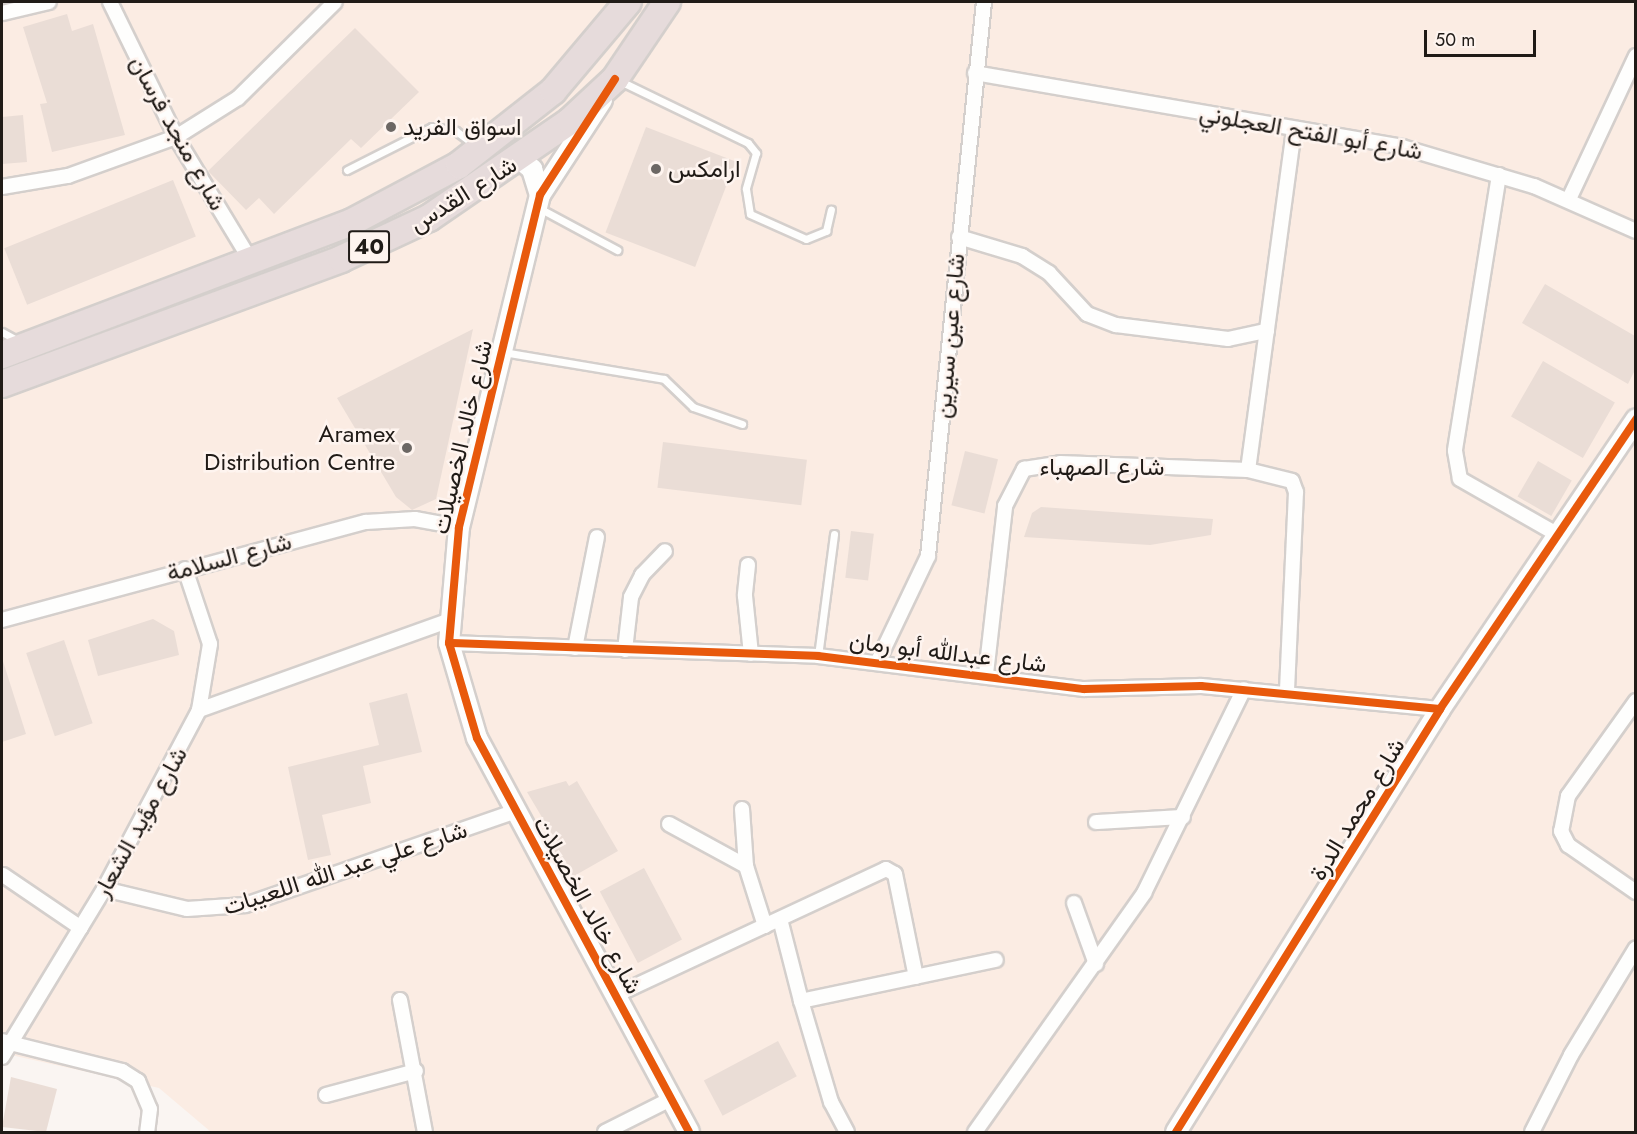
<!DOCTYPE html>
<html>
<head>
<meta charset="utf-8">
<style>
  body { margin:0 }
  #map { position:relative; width:1637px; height:1134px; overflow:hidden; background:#faf5f2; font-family:Jost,Vazirmatn,sans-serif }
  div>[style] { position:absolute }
  .built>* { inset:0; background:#fbece3 }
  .building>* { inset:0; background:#eaddd6; transform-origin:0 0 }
  .roads { filter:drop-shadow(2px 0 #d4cfcc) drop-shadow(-2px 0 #d4cfcc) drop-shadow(0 2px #d4cfcc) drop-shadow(0 -2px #d4cfcc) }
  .lane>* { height:7px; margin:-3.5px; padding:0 3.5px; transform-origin:3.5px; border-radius:3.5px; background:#fefefd }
  .street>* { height:14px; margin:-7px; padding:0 7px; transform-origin:7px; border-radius:7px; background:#fefefd }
  .secondary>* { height:20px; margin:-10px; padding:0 10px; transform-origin:10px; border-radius:10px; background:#fefefd }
  .highway>* { height:26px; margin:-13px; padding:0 13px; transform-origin:13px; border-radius:13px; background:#e6dbdb }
  .cycleway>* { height:8px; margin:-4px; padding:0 4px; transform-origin:4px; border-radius:4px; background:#e8590c }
  .dots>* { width:16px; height:16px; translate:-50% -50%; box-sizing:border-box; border:3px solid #fef4ef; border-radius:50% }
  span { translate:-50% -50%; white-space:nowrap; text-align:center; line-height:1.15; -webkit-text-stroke:5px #fef4ef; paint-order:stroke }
  .shield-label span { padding:2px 4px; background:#fef4ef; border:2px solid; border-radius:4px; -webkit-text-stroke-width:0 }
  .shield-label { font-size:22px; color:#201b17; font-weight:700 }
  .poi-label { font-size:24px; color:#201b17 }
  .left { translate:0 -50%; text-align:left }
  .right { translate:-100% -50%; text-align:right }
  .street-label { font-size:24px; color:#201b17 }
  .frame { position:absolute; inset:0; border:3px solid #201b17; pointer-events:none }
  .scale { position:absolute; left:1424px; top:30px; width:112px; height:27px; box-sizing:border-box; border:3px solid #201b17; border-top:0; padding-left:8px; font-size:18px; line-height:21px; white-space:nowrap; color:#201b17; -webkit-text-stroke:4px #fef4ef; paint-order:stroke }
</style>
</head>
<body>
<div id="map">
  <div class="built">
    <i style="clip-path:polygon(2px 2px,1635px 2px,1635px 1132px,211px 1132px,159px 1088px,2px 1053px)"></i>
  </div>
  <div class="building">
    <i style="clip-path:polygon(67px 14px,72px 31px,93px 24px,125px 135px,52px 152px,40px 104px,47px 103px,23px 27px)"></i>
    <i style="clip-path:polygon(355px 28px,419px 92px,361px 148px,351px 139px,274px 214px,259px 198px,246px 210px,208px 171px)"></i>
    <i style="clip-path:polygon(23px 115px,27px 162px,2px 164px,2px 117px)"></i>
    <i style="left:646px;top:127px;width:96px;height:113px;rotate:21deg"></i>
    <i style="left:173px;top:180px;width:61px;height:182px;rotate:68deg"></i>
    <i style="clip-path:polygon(1545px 284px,1635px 336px,1635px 370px,1628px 384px,1522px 323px)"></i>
    <i style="clip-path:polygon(473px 329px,436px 499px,412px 510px,396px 497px,337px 398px)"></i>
    <i style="left:1543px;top:361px;width:83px;height:64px;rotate:30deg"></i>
    <i style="left:663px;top:442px;width:145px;height:46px;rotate:7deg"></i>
    <i style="left:965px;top:451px;width:34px;height:56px;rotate:14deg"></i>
    <i style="left:1538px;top:461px;width:39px;height:41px;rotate:30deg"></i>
    <i style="clip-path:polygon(1041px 507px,1213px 519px,1211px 535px,1150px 545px,1024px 537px,1032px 513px)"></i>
    <i style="left:851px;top:531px;width:23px;height:47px;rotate:7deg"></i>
    <i style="clip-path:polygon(153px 619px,174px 631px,179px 655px,98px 676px,88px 640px)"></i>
    <i style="left:64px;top:640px;width:88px;height:40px;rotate:71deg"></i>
    <i style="clip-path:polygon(2px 658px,26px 734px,2px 742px)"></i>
    <i style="clip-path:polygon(407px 693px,422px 752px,363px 766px,371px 803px,322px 815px,331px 855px,308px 860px,288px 767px,379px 745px,369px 703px)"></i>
    <i style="clip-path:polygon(566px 781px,569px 786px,577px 781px,618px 851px,567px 880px,551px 851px,559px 846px,527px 792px)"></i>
    <i style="left:644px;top:868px;width:81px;height:50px;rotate:62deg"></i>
    <i style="left:778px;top:1041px;width:40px;height:84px;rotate:62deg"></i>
    <i style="clip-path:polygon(11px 1077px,57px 1089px,46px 1132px,2px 1127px)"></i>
  </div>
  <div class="roads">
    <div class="lane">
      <i style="left:620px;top:81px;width:142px;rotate:25.8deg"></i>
      <i style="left:748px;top:143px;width:13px;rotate:51deg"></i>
      <i style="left:756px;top:153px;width:37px;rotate:106deg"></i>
      <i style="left:746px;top:189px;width:25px;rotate:81deg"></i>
      <i style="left:750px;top:214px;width:61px;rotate:24.1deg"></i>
      <i style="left:806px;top:239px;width:22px;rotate:-22deg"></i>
      <i style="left:826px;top:231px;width:22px;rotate:-77deg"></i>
      <i style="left:347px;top:170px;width:95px;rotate:-26.8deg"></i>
      <i style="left:432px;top:127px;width:24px;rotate:9deg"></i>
      <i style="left:456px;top:131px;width:25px;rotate:37deg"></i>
      <i style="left:539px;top:208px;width:89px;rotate:28.3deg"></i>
      <i style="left:2px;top:332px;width:21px;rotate:29deg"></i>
      <i style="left:503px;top:352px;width:163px;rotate:9.5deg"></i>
      <i style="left:664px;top:379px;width:40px;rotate:44deg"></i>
      <i style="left:693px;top:407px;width:52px;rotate:19.1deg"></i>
      <i style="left:818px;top:656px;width:123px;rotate:-82.5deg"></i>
    </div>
    <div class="street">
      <i style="left:110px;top:2px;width:150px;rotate:63.9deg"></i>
      <i style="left:176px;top:137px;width:145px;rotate:58.8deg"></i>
      <i style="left:2px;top:13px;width:48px;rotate:-13.2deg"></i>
      <i style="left:975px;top:73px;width:433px;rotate:9.8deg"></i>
      <i style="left:1402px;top:147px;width:138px;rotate:16.5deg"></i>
      <i style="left:1534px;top:186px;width:111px;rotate:23.8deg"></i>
      <i style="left:1499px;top:175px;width:279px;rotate:99.1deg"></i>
      <i style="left:1455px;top:451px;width:28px;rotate:80deg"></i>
      <i style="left:1460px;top:479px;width:113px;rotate:29.7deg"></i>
      <i style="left:2px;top:187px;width:67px;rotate:-9.5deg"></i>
      <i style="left:68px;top:176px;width:115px;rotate:-19.9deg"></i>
      <i style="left:176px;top:137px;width:73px;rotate:-32.2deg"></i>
      <i style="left:238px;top:98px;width:136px;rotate:-44.7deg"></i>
      <i style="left:1569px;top:199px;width:158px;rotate:-64.9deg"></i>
      <i style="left:959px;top:237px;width:66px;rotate:16.8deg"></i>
      <i style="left:1022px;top:256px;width:32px;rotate:32deg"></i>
      <i style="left:1049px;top:273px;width:56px;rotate:47.2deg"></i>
      <i style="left:1087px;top:314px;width:31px;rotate:21deg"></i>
      <i style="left:1116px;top:325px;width:113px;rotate:7.1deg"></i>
      <i style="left:1228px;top:339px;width:40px;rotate:-12deg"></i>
      <i style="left:1248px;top:470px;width:344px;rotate:-82.3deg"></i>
      <i style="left:748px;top:565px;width:31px;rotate:96deg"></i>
      <i style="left:745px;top:596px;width:58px;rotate:84.1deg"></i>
      <i style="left:2px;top:620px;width:377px;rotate:-15.1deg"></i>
      <i style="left:366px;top:522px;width:49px;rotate:-3.5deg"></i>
      <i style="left:415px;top:519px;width:45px;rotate:10.3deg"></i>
      <i style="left:449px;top:643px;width:369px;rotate:2deg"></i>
      <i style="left:818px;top:656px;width:268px;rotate:7.1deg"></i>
      <i style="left:1084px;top:689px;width:117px;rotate:-1.5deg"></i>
      <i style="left:1201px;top:686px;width:240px;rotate:5.5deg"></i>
      <i style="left:575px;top:648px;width:113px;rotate:-78.8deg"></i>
      <i style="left:625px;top:650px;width:53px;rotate:-83.5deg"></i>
      <i style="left:631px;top:597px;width:25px;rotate:-63deg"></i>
      <i style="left:642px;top:575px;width:33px;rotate:-46deg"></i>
      <i style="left:878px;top:661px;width:116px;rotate:-64.5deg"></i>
      <i style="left:928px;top:556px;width:557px;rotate:-84.23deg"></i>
      <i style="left:986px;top:674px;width:169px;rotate:-83.5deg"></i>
      <i style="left:1005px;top:506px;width:42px;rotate:-62.8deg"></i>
      <i style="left:1024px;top:469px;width:36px;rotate:-9deg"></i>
      <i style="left:1060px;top:463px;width:188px;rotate:2.1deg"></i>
      <i style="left:1248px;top:470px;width:45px;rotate:14deg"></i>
      <i style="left:1292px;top:481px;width:12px;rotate:70deg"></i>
      <i style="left:1296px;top:492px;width:202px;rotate:92.6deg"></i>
      <i style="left:1636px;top:701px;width:117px;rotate:125.6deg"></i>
      <i style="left:1568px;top:796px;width:36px;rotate:101deg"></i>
      <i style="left:1561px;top:831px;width:16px;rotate:63deg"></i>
      <i style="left:1568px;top:845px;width:83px;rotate:34.7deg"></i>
      <i style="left:199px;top:710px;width:264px;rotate:-19.7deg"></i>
      <i style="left:742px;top:809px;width:57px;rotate:86deg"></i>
      <i style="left:746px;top:866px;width:63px;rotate:72.4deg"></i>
      <i style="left:1096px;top:822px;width:87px;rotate:-3.3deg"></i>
      <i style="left:669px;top:824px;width:88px;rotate:28.6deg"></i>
      <i style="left:3px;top:875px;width:94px;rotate:34.2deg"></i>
      <i style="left:104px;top:889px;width:85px;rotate:13.5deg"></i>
      <i style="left:187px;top:909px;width:58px;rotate:-3.9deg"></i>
      <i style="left:245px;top:905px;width:285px;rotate:-19.1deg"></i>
      <i style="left:1074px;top:903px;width:65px;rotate:70.2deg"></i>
      <i style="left:780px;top:919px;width:85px;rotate:75.6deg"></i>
      <i style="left:616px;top:995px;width:298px;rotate:-25deg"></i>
      <i style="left:886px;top:869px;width:10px;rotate:29deg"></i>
      <i style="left:895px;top:874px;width:105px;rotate:78.5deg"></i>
      <i style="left:400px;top:1000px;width:134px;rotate:79.3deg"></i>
      <i style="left:2px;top:1041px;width:124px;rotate:14deg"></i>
      <i style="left:122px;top:1071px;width:19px;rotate:32deg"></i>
      <i style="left:138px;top:1081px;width:30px;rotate:67deg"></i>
      <i style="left:150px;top:1109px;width:23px;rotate:97deg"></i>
      <i style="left:2px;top:1057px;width:197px;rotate:-58.7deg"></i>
      <i style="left:104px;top:889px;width:203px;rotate:-62deg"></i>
      <i style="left:199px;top:710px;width:67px;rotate:-80.5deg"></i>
      <i style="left:210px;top:644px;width:79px;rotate:-108.4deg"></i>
      <i style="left:326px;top:1095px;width:93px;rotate:-14.9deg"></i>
      <i style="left:605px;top:1132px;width:74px;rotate:-26.6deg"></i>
      <i style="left:847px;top:1132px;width:34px;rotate:-118deg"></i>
      <i style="left:831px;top:1102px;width:105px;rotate:-106.5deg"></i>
      <i style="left:801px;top:1001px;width:199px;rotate:-11.9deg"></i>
      <i style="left:975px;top:1132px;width:293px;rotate:-54.7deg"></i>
      <i style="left:1144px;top:893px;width:227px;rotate:-63.9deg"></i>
      <i style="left:1532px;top:1132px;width:86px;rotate:-63.1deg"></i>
      <i style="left:1571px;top:1055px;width:125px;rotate:-58.7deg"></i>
    </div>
    <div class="secondary">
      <i style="left:602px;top:100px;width:113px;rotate:123.1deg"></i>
      <i style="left:540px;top:195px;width:342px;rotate:103.7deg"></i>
      <i style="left:459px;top:527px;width:116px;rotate:94.9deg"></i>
      <i style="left:449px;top:643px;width:99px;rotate:73.6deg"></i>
      <i style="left:477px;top:738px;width:447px;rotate:61.7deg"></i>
      <i style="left:520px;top:159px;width:16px;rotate:40deg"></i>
      <i style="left:532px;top:169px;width:27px;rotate:73deg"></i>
      <i style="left:1176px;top:1132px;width:499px;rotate:-58deg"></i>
      <i style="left:1440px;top:709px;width:350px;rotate:-55.9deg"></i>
    </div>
    <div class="highway">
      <i style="left:2px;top:355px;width:374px;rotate:-20.8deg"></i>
      <i style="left:352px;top:222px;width:121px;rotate:-28deg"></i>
      <i style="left:459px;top:165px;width:120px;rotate:-38.2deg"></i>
      <i style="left:553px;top:91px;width:116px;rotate:-49.9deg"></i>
      <i style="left:2px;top:384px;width:361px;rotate:-20.2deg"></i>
      <i style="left:341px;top:259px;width:97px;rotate:-25deg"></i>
      <i style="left:429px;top:218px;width:171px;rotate:-34.5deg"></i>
      <i style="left:570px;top:121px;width:62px;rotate:-43deg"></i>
      <i style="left:615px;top:79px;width:93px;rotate:-56deg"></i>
    </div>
  </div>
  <div class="cycleway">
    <i style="left:615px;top:79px;width:138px;rotate:122.9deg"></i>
    <i style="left:540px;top:195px;width:342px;rotate:103.7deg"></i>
    <i style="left:459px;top:527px;width:116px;rotate:94.9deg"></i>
    <i style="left:449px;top:643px;width:99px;rotate:73.6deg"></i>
    <i style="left:477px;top:738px;width:447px;rotate:61.7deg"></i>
    <i style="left:449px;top:643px;width:369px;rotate:2deg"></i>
    <i style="left:818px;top:656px;width:268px;rotate:7.1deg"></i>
    <i style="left:1084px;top:689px;width:117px;rotate:-1.5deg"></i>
    <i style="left:1201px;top:686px;width:240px;rotate:5.5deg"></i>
    <i style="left:1176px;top:1132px;width:499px;rotate:-58deg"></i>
    <i style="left:1440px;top:709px;width:350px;rotate:-55.9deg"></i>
  </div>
  <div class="dots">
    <i style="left:391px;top:127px;background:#6c6764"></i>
    <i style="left:656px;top:169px;background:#6c6764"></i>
    <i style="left:407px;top:448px;background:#6c6764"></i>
  </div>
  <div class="shield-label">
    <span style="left:369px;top:247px">40</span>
  </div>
  <div class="poi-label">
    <span class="left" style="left:403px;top:127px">اسواق الفريد</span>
    <span class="left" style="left:668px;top:169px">ارامكس</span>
    <span class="right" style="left:395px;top:448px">Aramex<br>Distribution Centre</span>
  </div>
  <div class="street-label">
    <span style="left:1311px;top:132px;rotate:10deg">شارع أبو الفتح العجلوني</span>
    <span style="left:178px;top:133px;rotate:61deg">شارع منجد فرسان</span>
    <span style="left:463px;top:194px;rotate:-32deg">شارع القدس</span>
    <span style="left:949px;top:336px;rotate:-85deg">شارع عين سيرين</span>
    <span style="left:462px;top:437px;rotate:-77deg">شارع خالد الخصيلات</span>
    <span style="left:1102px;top:467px">شارع الصهباء</span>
    <span style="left:229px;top:557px;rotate:-15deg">شارع السلامة</span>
    <span style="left:948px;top:652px;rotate:7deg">شارع عبدالله أبو رمان</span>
    <span style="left:1357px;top:809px;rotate:-59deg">شارع محمد الدرة</span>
    <span style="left:140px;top:822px;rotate:-61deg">شارع مؤيد الشعار</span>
    <span style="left:345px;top:868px;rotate:-18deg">شارع علي عبد الله اللعيبات</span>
    <span style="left:588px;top:905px;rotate:61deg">شارع خالد الخصيلات</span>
  </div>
  <div class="frame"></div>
  <div class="scale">50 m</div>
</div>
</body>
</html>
